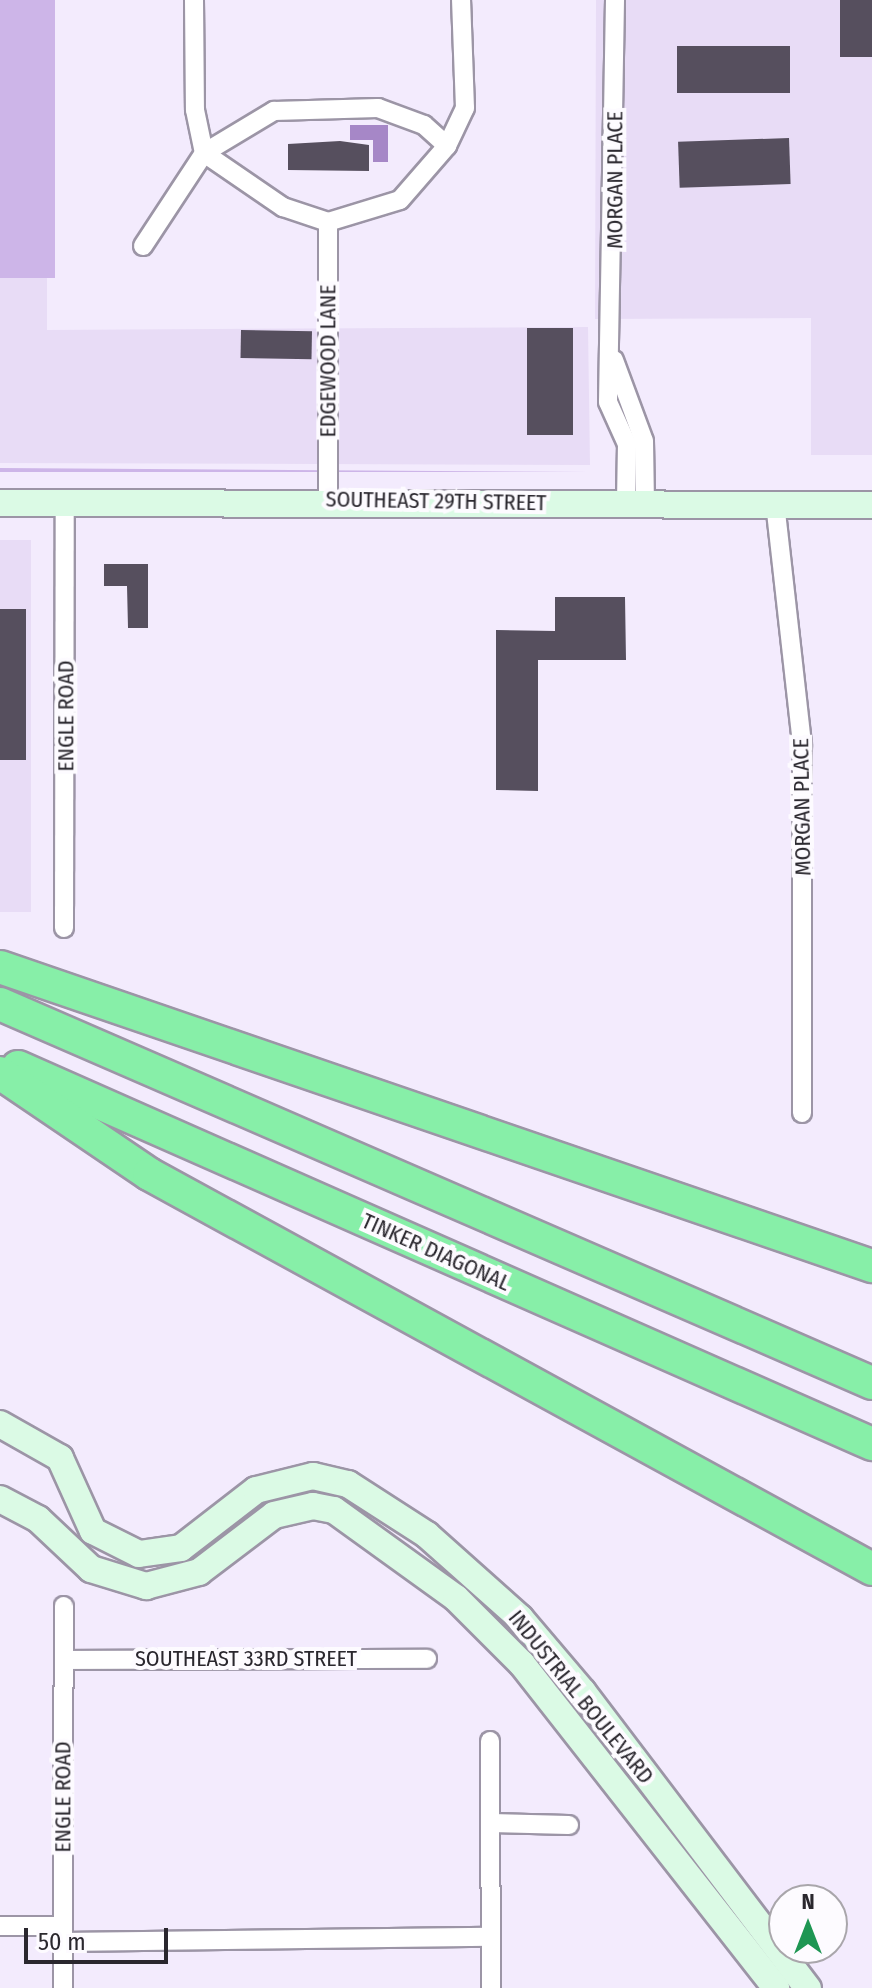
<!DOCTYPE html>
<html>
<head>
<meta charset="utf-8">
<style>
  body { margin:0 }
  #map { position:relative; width:872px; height:1988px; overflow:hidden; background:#f3ebfd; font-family:"Fira Sans Condensed",sans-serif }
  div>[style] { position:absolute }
  .built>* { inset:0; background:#e8dcf6; transform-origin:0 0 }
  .green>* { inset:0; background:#cdb5e8; transform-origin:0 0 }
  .water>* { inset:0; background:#a687c7 }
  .building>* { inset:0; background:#564f5e; transform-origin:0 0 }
  .roads { filter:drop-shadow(2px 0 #9c95a6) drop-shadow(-2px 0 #9c95a6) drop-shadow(0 2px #9c95a6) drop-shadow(0 -2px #9c95a6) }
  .minor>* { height:18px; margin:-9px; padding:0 9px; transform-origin:9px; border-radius:9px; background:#fff }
  .secondary>* { height:26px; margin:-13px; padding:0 13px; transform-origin:13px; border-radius:13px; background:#dbfae5 }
  .motorway>* { height:32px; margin:-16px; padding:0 16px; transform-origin:16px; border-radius:16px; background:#87efa8 }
  span { translate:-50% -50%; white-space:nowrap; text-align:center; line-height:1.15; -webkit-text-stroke:8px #fdfbff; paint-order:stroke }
  .street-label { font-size:22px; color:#2a272e }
  .north { position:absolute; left:768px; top:1884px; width:80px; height:80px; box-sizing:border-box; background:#fdfbff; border:2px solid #a9a6ab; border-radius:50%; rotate:0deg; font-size:22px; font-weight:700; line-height:32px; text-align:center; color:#2a272e }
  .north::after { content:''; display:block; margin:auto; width:28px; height:36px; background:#1e9653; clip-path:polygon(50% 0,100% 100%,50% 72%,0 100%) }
  .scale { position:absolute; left:24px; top:1928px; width:144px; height:36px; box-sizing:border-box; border:4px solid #2a272e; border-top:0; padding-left:10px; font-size:24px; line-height:28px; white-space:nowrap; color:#2a272e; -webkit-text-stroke:6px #fdfbff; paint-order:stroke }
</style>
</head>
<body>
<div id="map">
  <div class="built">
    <i style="clip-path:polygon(596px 0,872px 0,872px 455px,811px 455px,811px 318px,595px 319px)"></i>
    <i style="clip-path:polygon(47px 277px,47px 330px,588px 327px,590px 465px,0 463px,0 278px)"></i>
    <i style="left:0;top:540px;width:31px;height:372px"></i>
  </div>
  <div class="green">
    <i style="left:0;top:0;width:55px;height:278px"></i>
    <i style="clip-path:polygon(0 468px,589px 472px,0 472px)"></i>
  </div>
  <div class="water">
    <i style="clip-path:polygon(350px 125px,388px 125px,388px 162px,373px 162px,373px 140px,350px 140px)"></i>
  </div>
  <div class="building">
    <i style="left:840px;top:0;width:32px;height:57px"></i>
    <i style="left:677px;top:46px;width:113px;height:47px"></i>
    <i style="left:789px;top:138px;width:46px;height:111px;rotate:88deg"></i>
    <i style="clip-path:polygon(340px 141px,369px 145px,369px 171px,288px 170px,288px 144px)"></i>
    <i style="left:527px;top:328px;width:46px;height:107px"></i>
    <i style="left:241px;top:330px;width:71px;height:28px;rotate:1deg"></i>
    <i style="clip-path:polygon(104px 564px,148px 564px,148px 628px,128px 628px,127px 586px,104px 586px)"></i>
    <i style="clip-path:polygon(555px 597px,625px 597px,626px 660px,538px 660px,538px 791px,496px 790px,496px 630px,555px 631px)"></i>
    <i style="left:0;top:609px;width:26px;height:151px"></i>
  </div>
  <div class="roads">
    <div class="minor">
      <i style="left:194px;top:0;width:110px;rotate:89.5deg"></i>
      <i style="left:195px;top:110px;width:44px;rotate:78.2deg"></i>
      <i style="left:204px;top:153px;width:96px;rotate:34.4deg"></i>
      <i style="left:283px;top:207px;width:47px;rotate:18.4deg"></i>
      <i style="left:328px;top:222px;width:75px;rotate:-17deg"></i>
      <i style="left:400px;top:200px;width:72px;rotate:-49deg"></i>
      <i style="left:447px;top:146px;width:42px;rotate:-64.7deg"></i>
      <i style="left:465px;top:108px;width:108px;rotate:-92.1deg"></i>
      <i style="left:615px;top:0;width:402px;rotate:91deg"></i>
      <i style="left:608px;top:402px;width:46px;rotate:65.7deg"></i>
      <i style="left:627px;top:444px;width:59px;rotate:91deg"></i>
      <i style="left:143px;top:246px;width:111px;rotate:-56.7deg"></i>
      <i style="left:204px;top:153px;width:82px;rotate:-31deg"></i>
      <i style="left:274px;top:111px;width:104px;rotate:-1.7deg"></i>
      <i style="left:378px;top:108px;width:49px;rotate:20.3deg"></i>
      <i style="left:424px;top:125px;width:31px;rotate:42deg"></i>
      <i style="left:614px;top:360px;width:86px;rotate:69.7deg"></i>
      <i style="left:644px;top:441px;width:62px;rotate:89.1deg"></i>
      <i style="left:328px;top:499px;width:277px;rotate:-90deg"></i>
      <i style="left:775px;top:503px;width:243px;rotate:83.6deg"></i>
      <i style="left:802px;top:744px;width:369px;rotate:90deg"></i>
      <i style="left:64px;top:928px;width:424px;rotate:-89.9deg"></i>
      <i style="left:64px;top:1660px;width:363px;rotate:-0.2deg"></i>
      <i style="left:490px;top:1741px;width:247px;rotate:89.8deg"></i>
      <i style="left:491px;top:1823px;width:78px;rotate:1.5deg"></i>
      <i style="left:0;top:1926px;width:62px"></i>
      <i style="left:62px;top:1942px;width:428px;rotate:-0.7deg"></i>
      <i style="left:63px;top:1988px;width:382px;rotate:-89.9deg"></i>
    </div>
    <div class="secondary">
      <i style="left:0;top:503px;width:872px;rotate:0.13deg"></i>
      <i style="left:0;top:1424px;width:69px;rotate:29.5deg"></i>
      <i style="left:60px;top:1458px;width:80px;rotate:65.7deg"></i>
      <i style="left:93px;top:1531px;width:51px;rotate:26.6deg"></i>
      <i style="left:139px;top:1554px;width:42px;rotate:-8.1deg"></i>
      <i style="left:181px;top:1548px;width:95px;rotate:-37.7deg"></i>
      <i style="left:256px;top:1490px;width:59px;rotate:-13.8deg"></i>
      <i style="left:313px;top:1476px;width:36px;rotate:13deg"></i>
      <i style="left:348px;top:1484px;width:94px;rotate:32.8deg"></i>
      <i style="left:427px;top:1535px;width:125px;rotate:41.7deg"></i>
      <i style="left:520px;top:1618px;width:97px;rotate:49.6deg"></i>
      <i style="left:583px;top:1692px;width:372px;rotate:52.8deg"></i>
      <i style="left:0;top:1499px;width:43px;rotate:27.8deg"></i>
      <i style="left:38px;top:1519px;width:73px;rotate:43.3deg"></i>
      <i style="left:91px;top:1569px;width:58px;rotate:17.2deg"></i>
      <i style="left:146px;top:1586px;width:55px;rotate:-14.8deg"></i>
      <i style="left:199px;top:1572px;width:94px;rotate:-37.2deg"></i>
      <i style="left:274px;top:1515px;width:40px;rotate:-13deg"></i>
      <i style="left:313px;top:1506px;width:21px;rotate:11deg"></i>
      <i style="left:334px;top:1510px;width:150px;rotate:35.8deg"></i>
      <i style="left:456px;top:1598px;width:93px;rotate:45deg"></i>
      <i style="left:522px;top:1664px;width:412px;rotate:51.9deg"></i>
    </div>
    <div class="motorway">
      <i style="left:0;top:967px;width:922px;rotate:18.93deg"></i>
      <i style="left:0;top:1004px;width:951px;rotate:23.49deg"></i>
      <i style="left:18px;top:1067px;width:934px;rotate:23.82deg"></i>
      <i style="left:0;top:1073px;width:180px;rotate:34.1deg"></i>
      <i style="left:149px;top:1174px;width:824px;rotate:28.65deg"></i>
    </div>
  </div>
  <div class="street-label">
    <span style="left:615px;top:180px;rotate:-90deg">MORGAN PLACE</span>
    <span style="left:328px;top:361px;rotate:-90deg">EDGEWOOD LANE</span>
    <span style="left:436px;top:501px;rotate:1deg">SOUTHEAST 29TH STREET</span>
    <span style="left:66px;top:716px;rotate:-90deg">ENGLE ROAD</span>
    <span style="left:802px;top:807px;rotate:-91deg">MORGAN PLACE</span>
    <span style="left:436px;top:1252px;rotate:24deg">TINKER DIAGONAL</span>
    <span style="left:246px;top:1659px">SOUTHEAST 33RD STREET</span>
    <span style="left:581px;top:1697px;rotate:51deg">INDUSTRIAL BOULEVARD</span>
    <span style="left:63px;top:1797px;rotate:-90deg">ENGLE ROAD</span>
  </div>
  <div class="north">N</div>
  <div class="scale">50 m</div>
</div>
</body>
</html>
